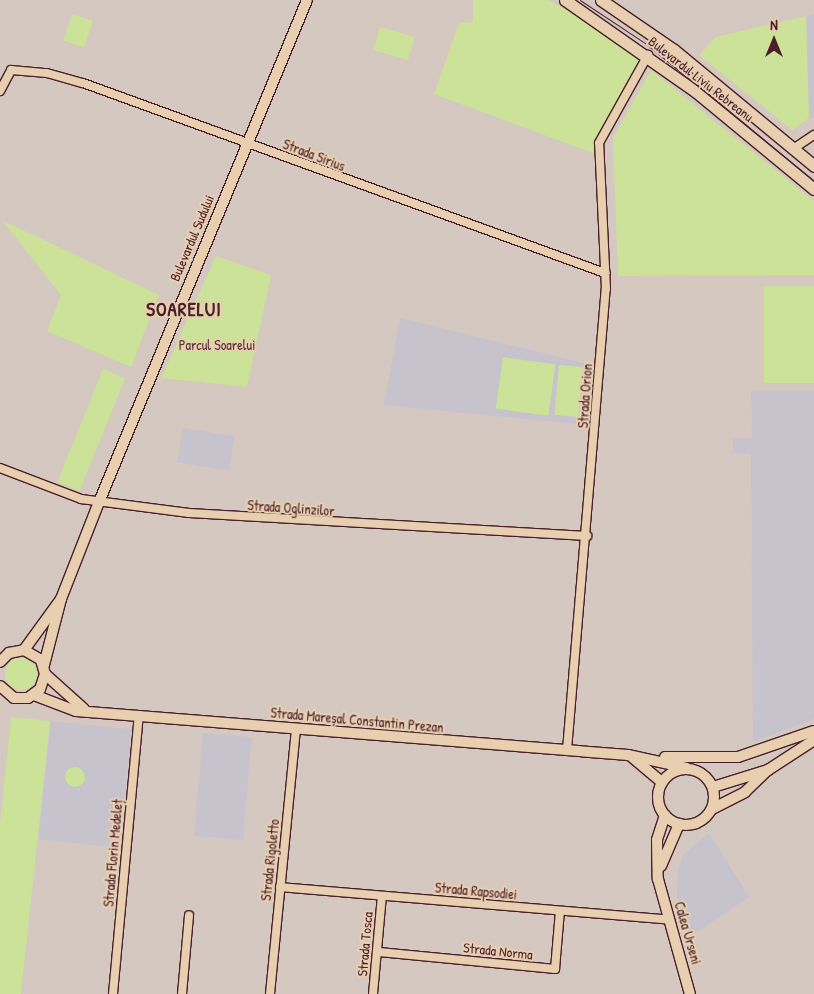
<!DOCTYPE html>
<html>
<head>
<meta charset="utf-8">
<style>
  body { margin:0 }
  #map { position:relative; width:814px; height:994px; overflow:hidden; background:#d4c8c0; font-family:"Patrick Hand",sans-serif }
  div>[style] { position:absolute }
  .built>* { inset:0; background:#c6c3cc; transform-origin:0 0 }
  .green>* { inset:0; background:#cbe298; transform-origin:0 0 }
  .round { border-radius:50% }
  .roads { filter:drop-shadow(1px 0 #4a1f2b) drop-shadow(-1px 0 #4a1f2b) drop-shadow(0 1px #4a1f2b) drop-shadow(0 -1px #4a1f2b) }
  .street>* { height:8px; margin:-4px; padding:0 4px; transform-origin:4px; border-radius:4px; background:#e8cfb0 }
  .secondary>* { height:10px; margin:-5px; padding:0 5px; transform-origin:5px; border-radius:5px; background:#e8cfb0 }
  .secondary>.ring { margin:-5px; padding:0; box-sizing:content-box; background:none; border:10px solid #e8cfb0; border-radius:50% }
  .primary>* { height:11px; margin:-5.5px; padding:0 5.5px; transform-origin:5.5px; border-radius:5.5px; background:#e8cfb0 }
  .tram>* { height:1px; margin:-0.5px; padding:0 0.5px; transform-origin:0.5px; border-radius:0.5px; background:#4a1f2b }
  span { translate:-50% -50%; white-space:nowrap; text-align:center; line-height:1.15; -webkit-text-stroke:4px #e8cfb0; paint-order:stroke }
  .street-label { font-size:14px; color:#4a1f2b }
  .park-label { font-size:14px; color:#573236 }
  .district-label { font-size:19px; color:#4a1f2b; font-weight:700; letter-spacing:1px }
  .north { position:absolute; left:749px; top:15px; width:50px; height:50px; -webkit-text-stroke:4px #e8cfb0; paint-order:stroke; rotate:0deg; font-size:14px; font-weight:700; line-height:20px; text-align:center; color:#4a1f2b }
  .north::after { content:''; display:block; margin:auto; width:18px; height:22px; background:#4a1f2b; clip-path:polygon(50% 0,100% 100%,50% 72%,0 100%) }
</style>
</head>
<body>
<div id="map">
  <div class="built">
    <i style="clip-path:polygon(814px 14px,814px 118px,809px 118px,806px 16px)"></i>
    <i style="clip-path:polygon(400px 318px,592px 365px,587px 425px,384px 405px)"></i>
    <i style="clip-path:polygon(751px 391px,814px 391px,814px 719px,753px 742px,751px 454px,733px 453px,733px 438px,752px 438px)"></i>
    <i style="left:183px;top:428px;width:52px;height:35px;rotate:9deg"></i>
    <i style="left:51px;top:721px;width:81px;height:119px;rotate:6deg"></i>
    <i style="left:203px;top:733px;width:49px;height:103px;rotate:5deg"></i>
    <i style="clip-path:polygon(709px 833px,749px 897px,688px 938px,677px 895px,678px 869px,684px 854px)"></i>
  </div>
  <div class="green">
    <i style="clip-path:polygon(473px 0,548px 0,648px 55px,598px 155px,434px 94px,459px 23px,473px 22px)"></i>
    <i style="left:72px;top:14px;width:22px;height:28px;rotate:18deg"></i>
    <i style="clip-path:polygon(806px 16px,809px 118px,792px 130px,699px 55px,716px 37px)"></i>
    <i style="left:380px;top:27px;width:36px;height:24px;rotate:16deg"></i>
    <i style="clip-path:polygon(651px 70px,814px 201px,814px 275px,618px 276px,613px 138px)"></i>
    <i style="clip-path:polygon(2px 220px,159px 295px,131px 367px,47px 331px,61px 295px)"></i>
    <i style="clip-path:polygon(216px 256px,271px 275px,247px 387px,161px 378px)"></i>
    <i style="left:814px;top:286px;width:97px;height:50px;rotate:90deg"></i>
    <i style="left:503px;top:357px;width:53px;height:52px;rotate:8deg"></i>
    <i style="left:559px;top:365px;width:24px;height:50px;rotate:5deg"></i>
    <i style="left:103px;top:369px;width:24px;height:122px;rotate:22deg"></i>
    <i class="round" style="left:5px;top:658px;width:32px;height:32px"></i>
    <i style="clip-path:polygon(11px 717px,50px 721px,21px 994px,0 994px,0 825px)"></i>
    <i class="round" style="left:65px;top:767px;width:20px;height:20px"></i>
  </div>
  <div class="roads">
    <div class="street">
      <i style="left:0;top:91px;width:24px;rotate:-62deg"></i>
      <i style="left:11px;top:70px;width:36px;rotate:5deg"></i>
      <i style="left:47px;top:73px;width:37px;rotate:16deg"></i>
      <i style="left:83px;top:83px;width:556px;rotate:20deg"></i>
      <i style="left:793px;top:149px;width:25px;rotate:-34deg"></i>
      <i style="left:0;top:468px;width:87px;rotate:20.9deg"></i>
      <i style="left:81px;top:499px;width:109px;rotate:7.4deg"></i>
      <i style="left:189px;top:513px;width:399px;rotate:3.3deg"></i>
      <i style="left:567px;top:750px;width:463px;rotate:-85.2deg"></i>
      <i style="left:606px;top:289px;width:146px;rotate:-92.7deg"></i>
      <i style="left:599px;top:143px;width:101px;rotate:-60.9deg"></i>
      <i style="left:280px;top:887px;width:391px;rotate:4.8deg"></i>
      <i style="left:379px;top:952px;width:177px;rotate:5.5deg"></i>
      <i style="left:555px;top:969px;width:58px;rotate:-85.1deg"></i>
      <i style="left:113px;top:994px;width:280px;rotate:-84.7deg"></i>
      <i style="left:182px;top:994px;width:79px;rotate:-84.9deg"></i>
      <i style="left:270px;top:994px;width:266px;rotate:-84.4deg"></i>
      <i style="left:373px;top:994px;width:98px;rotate:-84.8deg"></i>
    </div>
    <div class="secondary">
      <i style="left:24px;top:650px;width:63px;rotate:-54deg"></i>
      <i style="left:0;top:662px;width:13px;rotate:-45deg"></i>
      <i style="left:9px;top:653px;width:15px;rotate:-11deg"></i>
      <i style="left:24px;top:650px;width:20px;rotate:30deg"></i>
      <i style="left:41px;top:660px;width:15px;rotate:74deg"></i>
      <i style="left:45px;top:674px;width:16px;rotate:108deg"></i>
      <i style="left:40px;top:689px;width:15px;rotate:143deg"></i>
      <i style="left:28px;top:698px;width:14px;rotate:180deg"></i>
      <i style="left:14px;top:698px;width:18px;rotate:-139deg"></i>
      <i style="left:44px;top:665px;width:68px;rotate:-75.6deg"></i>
      <i style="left:61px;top:599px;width:104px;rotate:-68.6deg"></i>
      <i style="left:99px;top:502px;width:543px;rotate:-67.49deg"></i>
      <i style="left:45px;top:674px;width:52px;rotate:41.9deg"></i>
      <i style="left:34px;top:695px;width:45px;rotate:20.9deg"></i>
      <i style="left:76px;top:711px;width:554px;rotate:4.56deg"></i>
      <i style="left:628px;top:755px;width:60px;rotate:12.4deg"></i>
      <i style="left:665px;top:757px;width:73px"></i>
      <i style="left:738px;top:757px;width:80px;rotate:-18.9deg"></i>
      <i style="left:633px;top:758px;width:38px;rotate:40deg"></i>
      <i class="ring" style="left:658px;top:769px;width:46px;height:46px"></i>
      <i style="left:713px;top:787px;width:58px;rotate:-17.2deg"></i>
      <i style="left:768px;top:770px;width:55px;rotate:-33.1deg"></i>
      <i style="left:712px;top:809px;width:37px;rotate:-27deg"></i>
      <i style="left:745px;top:792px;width:32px;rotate:-44deg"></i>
      <i style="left:665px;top:815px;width:26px;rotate:108deg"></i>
      <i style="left:657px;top:840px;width:39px;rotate:89deg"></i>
      <i style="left:658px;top:879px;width:119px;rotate:74.5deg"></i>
      <i style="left:661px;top:866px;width:46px;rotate:-66.8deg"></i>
    </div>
    <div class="primary">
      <i style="left:565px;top:0;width:159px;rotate:35deg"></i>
      <i style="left:695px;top:91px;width:154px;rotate:39.5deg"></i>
      <i style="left:601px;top:0;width:88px;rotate:34.4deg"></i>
      <i style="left:674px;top:50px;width:182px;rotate:39.6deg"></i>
    </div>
  </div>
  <div class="tram">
    <i style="left:580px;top:0;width:78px;rotate:33.5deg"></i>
    <i style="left:645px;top:43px;width:218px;rotate:39.2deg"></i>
  </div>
  <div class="street-label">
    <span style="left:701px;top:79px;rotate:38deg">Bulevardul Liviu Rebreanu</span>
    <span style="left:314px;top:155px;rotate:21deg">Strada Sirius</span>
    <span style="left:192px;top:238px;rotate:-67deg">Bulevardul Sudului</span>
    <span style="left:585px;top:396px;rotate:-86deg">Strada Orion</span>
    <span style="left:291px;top:508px;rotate:4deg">Strada Oglinzilor</span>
    <span style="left:357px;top:720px;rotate:5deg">Strada Mareșal Constantin Prezan</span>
    <span style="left:113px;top:853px;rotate:-85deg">Strada Florin Medeleț</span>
    <span style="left:270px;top:860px;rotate:-84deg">Strada Rigoletto</span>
    <span style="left:476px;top:891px;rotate:5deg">Strada Rapsodiei</span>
    <span style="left:688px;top:933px;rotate:74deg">Calea Urseni</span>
    <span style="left:365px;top:944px;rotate:-85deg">Strada Tosca</span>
    <span style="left:498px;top:951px;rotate:6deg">Strada Norma</span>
  </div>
  <div class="park-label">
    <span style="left:217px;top:345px">Parcul Soarelui</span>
  </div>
  <div class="district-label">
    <span style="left:184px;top:310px">SOARELUI</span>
  </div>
  <div class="north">N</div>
</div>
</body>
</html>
